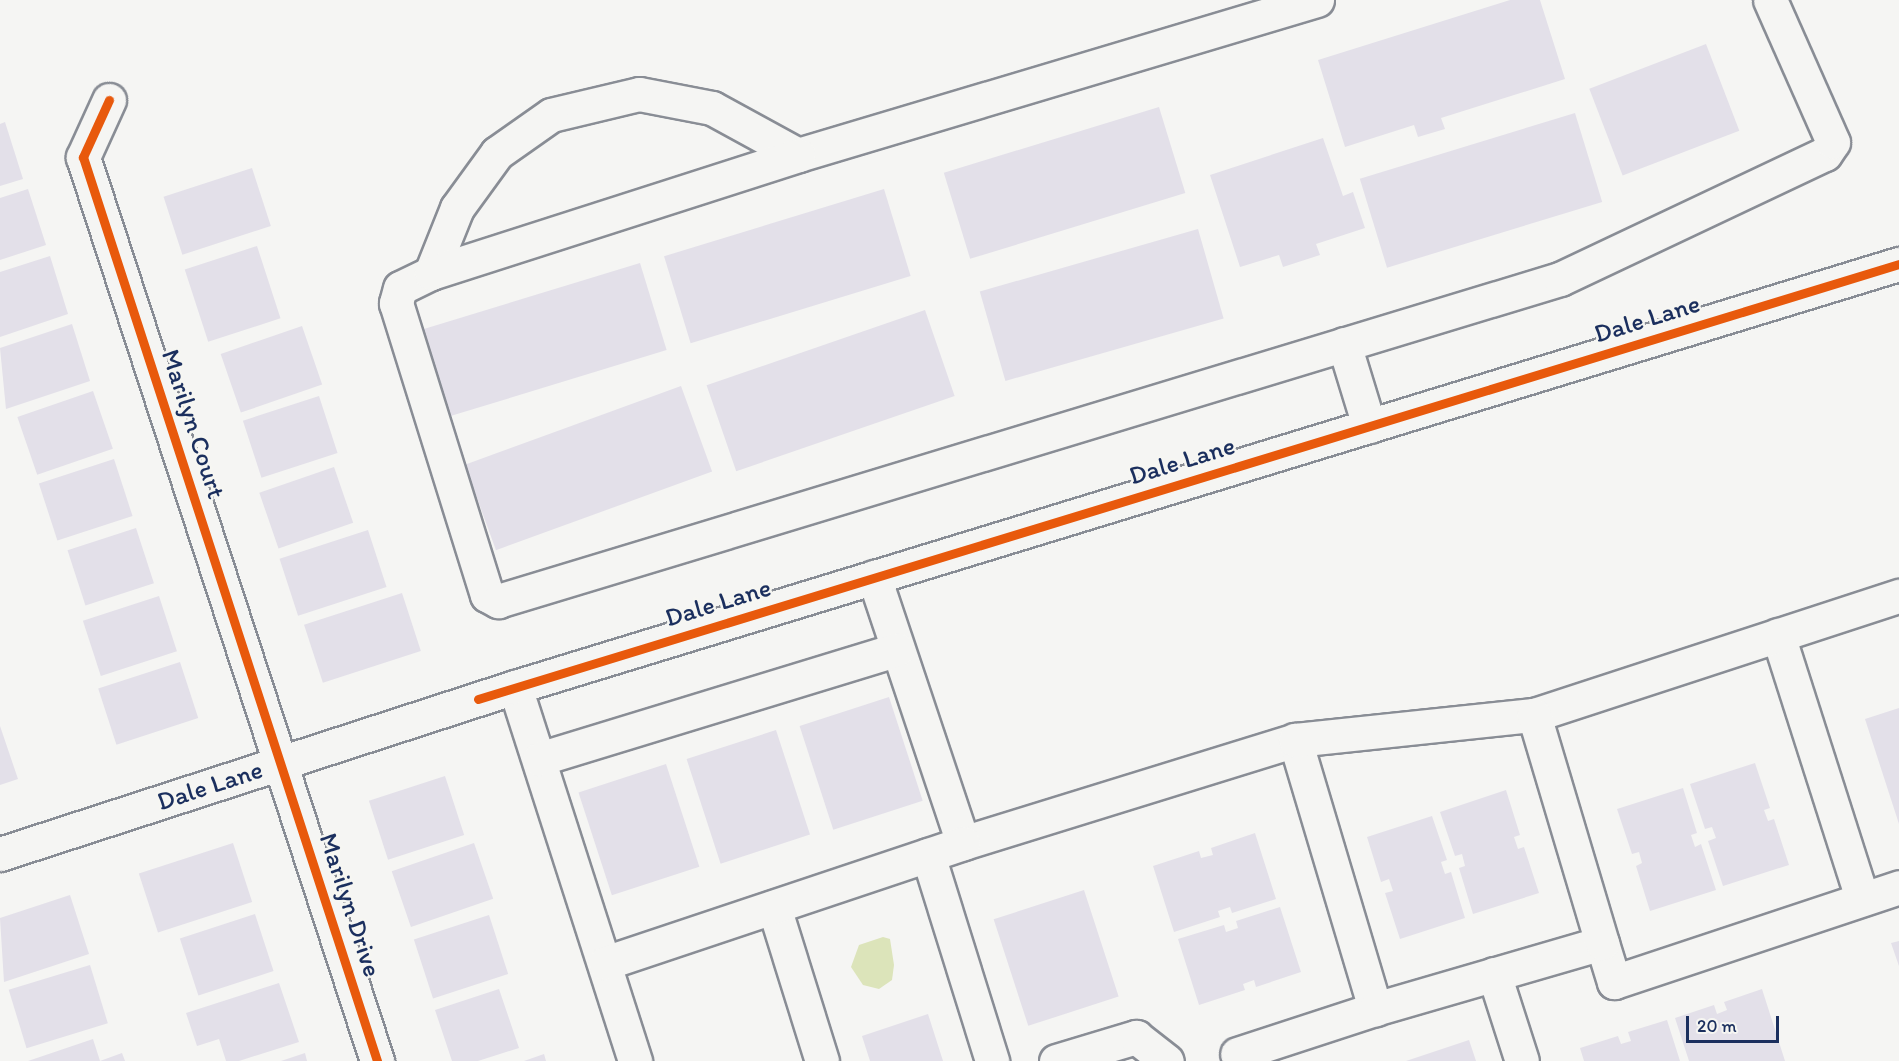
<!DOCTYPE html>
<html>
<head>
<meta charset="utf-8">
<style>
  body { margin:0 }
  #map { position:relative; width:1899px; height:1061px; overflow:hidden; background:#f5f5f3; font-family:Itim,sans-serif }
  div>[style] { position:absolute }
  .green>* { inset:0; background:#dce4ba }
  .building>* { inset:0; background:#e3e0e9; transform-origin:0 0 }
  .roads { filter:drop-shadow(2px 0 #898d95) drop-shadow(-2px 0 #898d95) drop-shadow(0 2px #898d95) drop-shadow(0 -2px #898d95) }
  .minor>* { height:33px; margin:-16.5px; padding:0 16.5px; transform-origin:16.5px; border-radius:16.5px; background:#f5f5f3 }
  .cycleway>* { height:9px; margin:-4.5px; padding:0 4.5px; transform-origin:4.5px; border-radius:4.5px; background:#e8590c }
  span { translate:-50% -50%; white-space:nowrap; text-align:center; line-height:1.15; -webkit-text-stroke:5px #f6f6f2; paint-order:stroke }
  .street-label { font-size:26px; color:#1b2f5e }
  .scale { position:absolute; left:1686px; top:1016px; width:93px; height:27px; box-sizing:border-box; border:3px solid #1b2f5e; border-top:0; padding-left:8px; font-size:18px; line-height:21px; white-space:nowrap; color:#1b2f5e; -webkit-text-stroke:4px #f6f6f2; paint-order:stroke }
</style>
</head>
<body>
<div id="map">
  <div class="green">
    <i style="clip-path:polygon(883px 937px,890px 939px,894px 965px,892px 980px,879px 989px,863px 985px,851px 967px,859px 945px)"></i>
  </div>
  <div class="building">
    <i style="clip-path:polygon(1510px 0,1540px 0,1565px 79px,1441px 118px,1445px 129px,1418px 137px,1414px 125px,1345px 147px,1318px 60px)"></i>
    <i style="left:1706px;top:44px;width:93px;height:125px;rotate:69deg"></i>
    <i style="left:1159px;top:107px;width:90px;height:225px;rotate:73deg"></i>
    <i style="left:1575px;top:113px;width:93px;height:225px;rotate:73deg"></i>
    <i style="clip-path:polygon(5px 122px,23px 179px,0 186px,0 124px)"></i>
    <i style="clip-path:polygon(1323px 138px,1343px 196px,1353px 192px,1365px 228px,1316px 244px,1320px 255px,1283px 267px,1279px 255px,1240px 267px,1210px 175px)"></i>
    <i style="left:252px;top:168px;width:61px;height:93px;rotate:72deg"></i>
    <i style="clip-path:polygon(28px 189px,46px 245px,0 260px,0 198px)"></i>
    <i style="left:884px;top:189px;width:91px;height:230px;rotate:73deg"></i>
    <i style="left:1198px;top:229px;width:93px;height:227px;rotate:74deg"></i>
    <i style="left:257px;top:246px;width:76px;height:76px;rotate:72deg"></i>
    <i style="clip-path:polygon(50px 256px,68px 314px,0 337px,0 272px)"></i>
    <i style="left:640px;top:263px;width:91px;height:232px;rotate:73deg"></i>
    <i style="left:925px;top:310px;width:91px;height:231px;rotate:71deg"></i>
    <i style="clip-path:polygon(72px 324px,90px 381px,6px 409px,0 348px)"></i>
    <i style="left:302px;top:326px;width:62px;height:86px;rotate:71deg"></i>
    <i style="left:681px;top:386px;width:91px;height:230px;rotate:70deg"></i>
    <i style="left:93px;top:391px;width:61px;height:80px;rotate:71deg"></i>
    <i style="left:319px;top:396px;width:60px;height:80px;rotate:72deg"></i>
    <i style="left:114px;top:459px;width:60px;height:79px;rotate:72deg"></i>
    <i style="left:334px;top:467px;width:59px;height:79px;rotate:71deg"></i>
    <i style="left:136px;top:528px;width:58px;height:72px;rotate:72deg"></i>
    <i style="left:368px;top:530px;width:60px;height:93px;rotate:72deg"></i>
    <i style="left:402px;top:593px;width:61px;height:103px;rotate:72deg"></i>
    <i style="left:159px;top:596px;width:58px;height:80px;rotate:72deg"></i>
    <i style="left:180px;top:662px;width:59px;height:86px;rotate:72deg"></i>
    <i style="left:889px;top:697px;width:109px;height:94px;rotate:72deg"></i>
    <i style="clip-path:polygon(1899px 708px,1899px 824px,1865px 719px)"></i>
    <i style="clip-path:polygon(0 726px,18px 779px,0 785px)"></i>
    <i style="left:776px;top:730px;width:110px;height:94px;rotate:72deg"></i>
    <i style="clip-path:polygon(1755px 763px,1770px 808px,1764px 810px,1768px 821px,1774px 819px,1789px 865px,1723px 886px,1708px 841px,1716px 838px,1712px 827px,1705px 829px,1690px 784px)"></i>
    <i style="left:666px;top:764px;width:108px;height:92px;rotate:72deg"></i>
    <i style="left:445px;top:776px;width:62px;height:80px;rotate:72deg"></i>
    <i style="clip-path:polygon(1683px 788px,1697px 833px,1691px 835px,1695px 847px,1701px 844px,1716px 890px,1650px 911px,1636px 866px,1642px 863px,1639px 852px,1632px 854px,1617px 809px)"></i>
    <i style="clip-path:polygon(1506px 790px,1520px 835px,1514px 837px,1518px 849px,1524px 847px,1539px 893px,1473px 914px,1459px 868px,1465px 866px,1462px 854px,1455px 856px,1440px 812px)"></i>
    <i style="clip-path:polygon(1432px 816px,1447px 860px,1441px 862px,1445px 874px,1451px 872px,1465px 918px,1400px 939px,1385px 893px,1393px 891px,1389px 879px,1381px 882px,1367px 837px)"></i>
    <i style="clip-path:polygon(1255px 833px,1276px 899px,1232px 913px,1230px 907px,1218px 911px,1220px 917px,1174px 932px,1153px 866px,1199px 851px,1201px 858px,1213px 855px,1211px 848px)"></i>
    <i style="left:233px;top:843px;width:62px;height:99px;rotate:72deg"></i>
    <i style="left:474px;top:843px;width:59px;height:87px;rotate:71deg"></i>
    <i style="left:1084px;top:890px;width:112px;height:95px;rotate:72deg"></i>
    <i style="clip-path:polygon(70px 895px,89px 954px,4px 982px,0 918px)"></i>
    <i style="clip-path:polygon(1280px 907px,1301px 972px,1256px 987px,1254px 980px,1243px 984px,1245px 990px,1199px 1005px,1178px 939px,1224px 925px,1226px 932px,1238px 928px,1236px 921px)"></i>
    <i style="left:255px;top:914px;width:60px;height:79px;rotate:72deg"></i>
    <i style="left:489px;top:915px;width:62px;height:79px;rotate:72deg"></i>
    <i style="clip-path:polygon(1899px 941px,1899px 966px,1891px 943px)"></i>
    <i style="left:90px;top:965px;width:61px;height:85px;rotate:73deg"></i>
    <i style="clip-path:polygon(279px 983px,299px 1042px,239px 1061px,226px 1061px,219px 1039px,197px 1046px,186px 1013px)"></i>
    <i style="clip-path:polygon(499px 989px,519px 1048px,478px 1061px,452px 1061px,435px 1010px)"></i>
    <i style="clip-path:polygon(1762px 989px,1785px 1061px,1689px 1061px,1675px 1018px,1714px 1005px,1717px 1014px,1727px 1010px,1724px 1002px)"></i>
    <i style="clip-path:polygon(928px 1014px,943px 1061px,870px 1061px,862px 1036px)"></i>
    <i style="clip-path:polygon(1667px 1020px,1680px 1061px,1584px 1061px,1580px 1048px,1618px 1036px,1621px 1044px,1631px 1041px,1628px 1032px)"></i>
    <i style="clip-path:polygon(93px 1039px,100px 1061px,28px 1061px)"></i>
    <i style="clip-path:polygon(1469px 1040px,1476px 1061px,1406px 1061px)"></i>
    <i style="clip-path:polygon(122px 1053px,125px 1061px,100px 1061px)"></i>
    <i style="clip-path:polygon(305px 1053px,307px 1061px,281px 1061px)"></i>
    <i style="clip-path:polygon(544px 1054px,546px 1061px,524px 1061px)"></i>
  </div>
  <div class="roads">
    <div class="minor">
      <i style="left:1317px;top:0;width:542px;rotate:163.37deg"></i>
      <i style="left:798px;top:155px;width:98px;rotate:-151.3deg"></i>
      <i style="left:712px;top:108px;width:74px;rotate:-169.1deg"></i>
      <i style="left:639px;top:94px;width:90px;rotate:166.6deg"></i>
      <i style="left:551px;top:115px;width:66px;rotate:144.9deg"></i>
      <i style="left:497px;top:153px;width:68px;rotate:126deg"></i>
      <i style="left:457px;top:208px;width:70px;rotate:111.8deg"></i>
      <i style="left:431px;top:273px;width:34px;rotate:154deg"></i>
      <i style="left:400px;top:288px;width:16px;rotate:105deg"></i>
      <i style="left:396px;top:303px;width:306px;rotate:72.7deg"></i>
      <i style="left:487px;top:595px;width:13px;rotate:29deg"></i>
      <i style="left:498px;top:601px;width:1110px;rotate:-16.87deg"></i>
      <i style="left:1560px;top:279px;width:293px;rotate:-25.3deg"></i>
      <i style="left:1825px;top:154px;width:14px;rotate:-56deg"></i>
      <i style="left:1833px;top:142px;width:155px;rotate:-113.9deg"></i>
      <i style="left:109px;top:100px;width:63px;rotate:114.5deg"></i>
      <i style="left:83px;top:157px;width:951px;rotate:71.98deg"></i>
      <i style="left:431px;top:273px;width:386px;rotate:-17.8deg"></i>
      <i style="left:1344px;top:344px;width:86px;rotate:73deg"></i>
      <i style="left:874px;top:577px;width:280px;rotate:71.5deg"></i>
      <i style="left:963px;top:843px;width:348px;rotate:-17.2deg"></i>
      <i style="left:1295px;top:740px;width:281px;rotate:73.4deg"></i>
      <i style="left:1375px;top:1009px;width:145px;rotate:161.9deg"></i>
      <i style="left:1778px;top:635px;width:277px;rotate:72.3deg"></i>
      <i style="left:515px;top:687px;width:393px;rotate:72.2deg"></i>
      <i style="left:1295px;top:740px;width:240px;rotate:-6deg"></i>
      <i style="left:1534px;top:715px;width:384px;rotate:-18.1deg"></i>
      <i style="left:539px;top:759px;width:375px;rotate:-17deg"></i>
      <i style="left:0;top:854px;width:541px;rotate:-17.97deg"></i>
      <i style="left:515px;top:687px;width:1447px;rotate:-17deg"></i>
      <i style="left:928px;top:855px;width:216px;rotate:72.7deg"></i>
      <i style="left:774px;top:907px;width:161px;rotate:72.7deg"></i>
      <i style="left:1602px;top:943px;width:41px;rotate:72.9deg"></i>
      <i style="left:1614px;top:982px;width:300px;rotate:-18.4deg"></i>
      <i style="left:605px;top:963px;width:378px;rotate:-18.5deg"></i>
      <i style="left:1494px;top:974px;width:91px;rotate:72.2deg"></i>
      <i style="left:1375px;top:1009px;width:236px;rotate:-16.2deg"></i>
      <i style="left:1602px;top:943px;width:238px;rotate:-106.6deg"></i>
      <i style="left:1056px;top:1061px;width:84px;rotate:-16.7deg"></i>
      <i style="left:1136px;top:1037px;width:39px;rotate:38deg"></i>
    </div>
  </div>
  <div class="cycleway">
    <i style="left:109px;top:100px;width:63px;rotate:114.5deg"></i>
    <i style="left:83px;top:157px;width:951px;rotate:71.98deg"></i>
    <i style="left:478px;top:699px;width:1486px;rotate:-17.02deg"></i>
  </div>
  <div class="street-label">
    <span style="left:1647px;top:319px;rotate:-17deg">Dale Lane</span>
    <span style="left:193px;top:424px;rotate:72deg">Marilyn Court</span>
    <span style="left:1182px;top:461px;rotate:-17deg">Dale Lane</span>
    <span style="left:718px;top:603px;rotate:-17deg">Dale Lane</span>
    <span style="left:210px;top:786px;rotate:-18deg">Dale Lane</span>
    <span style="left:350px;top:905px;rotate:72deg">Marilyn Drive</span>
  </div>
  <div class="scale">20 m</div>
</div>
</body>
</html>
